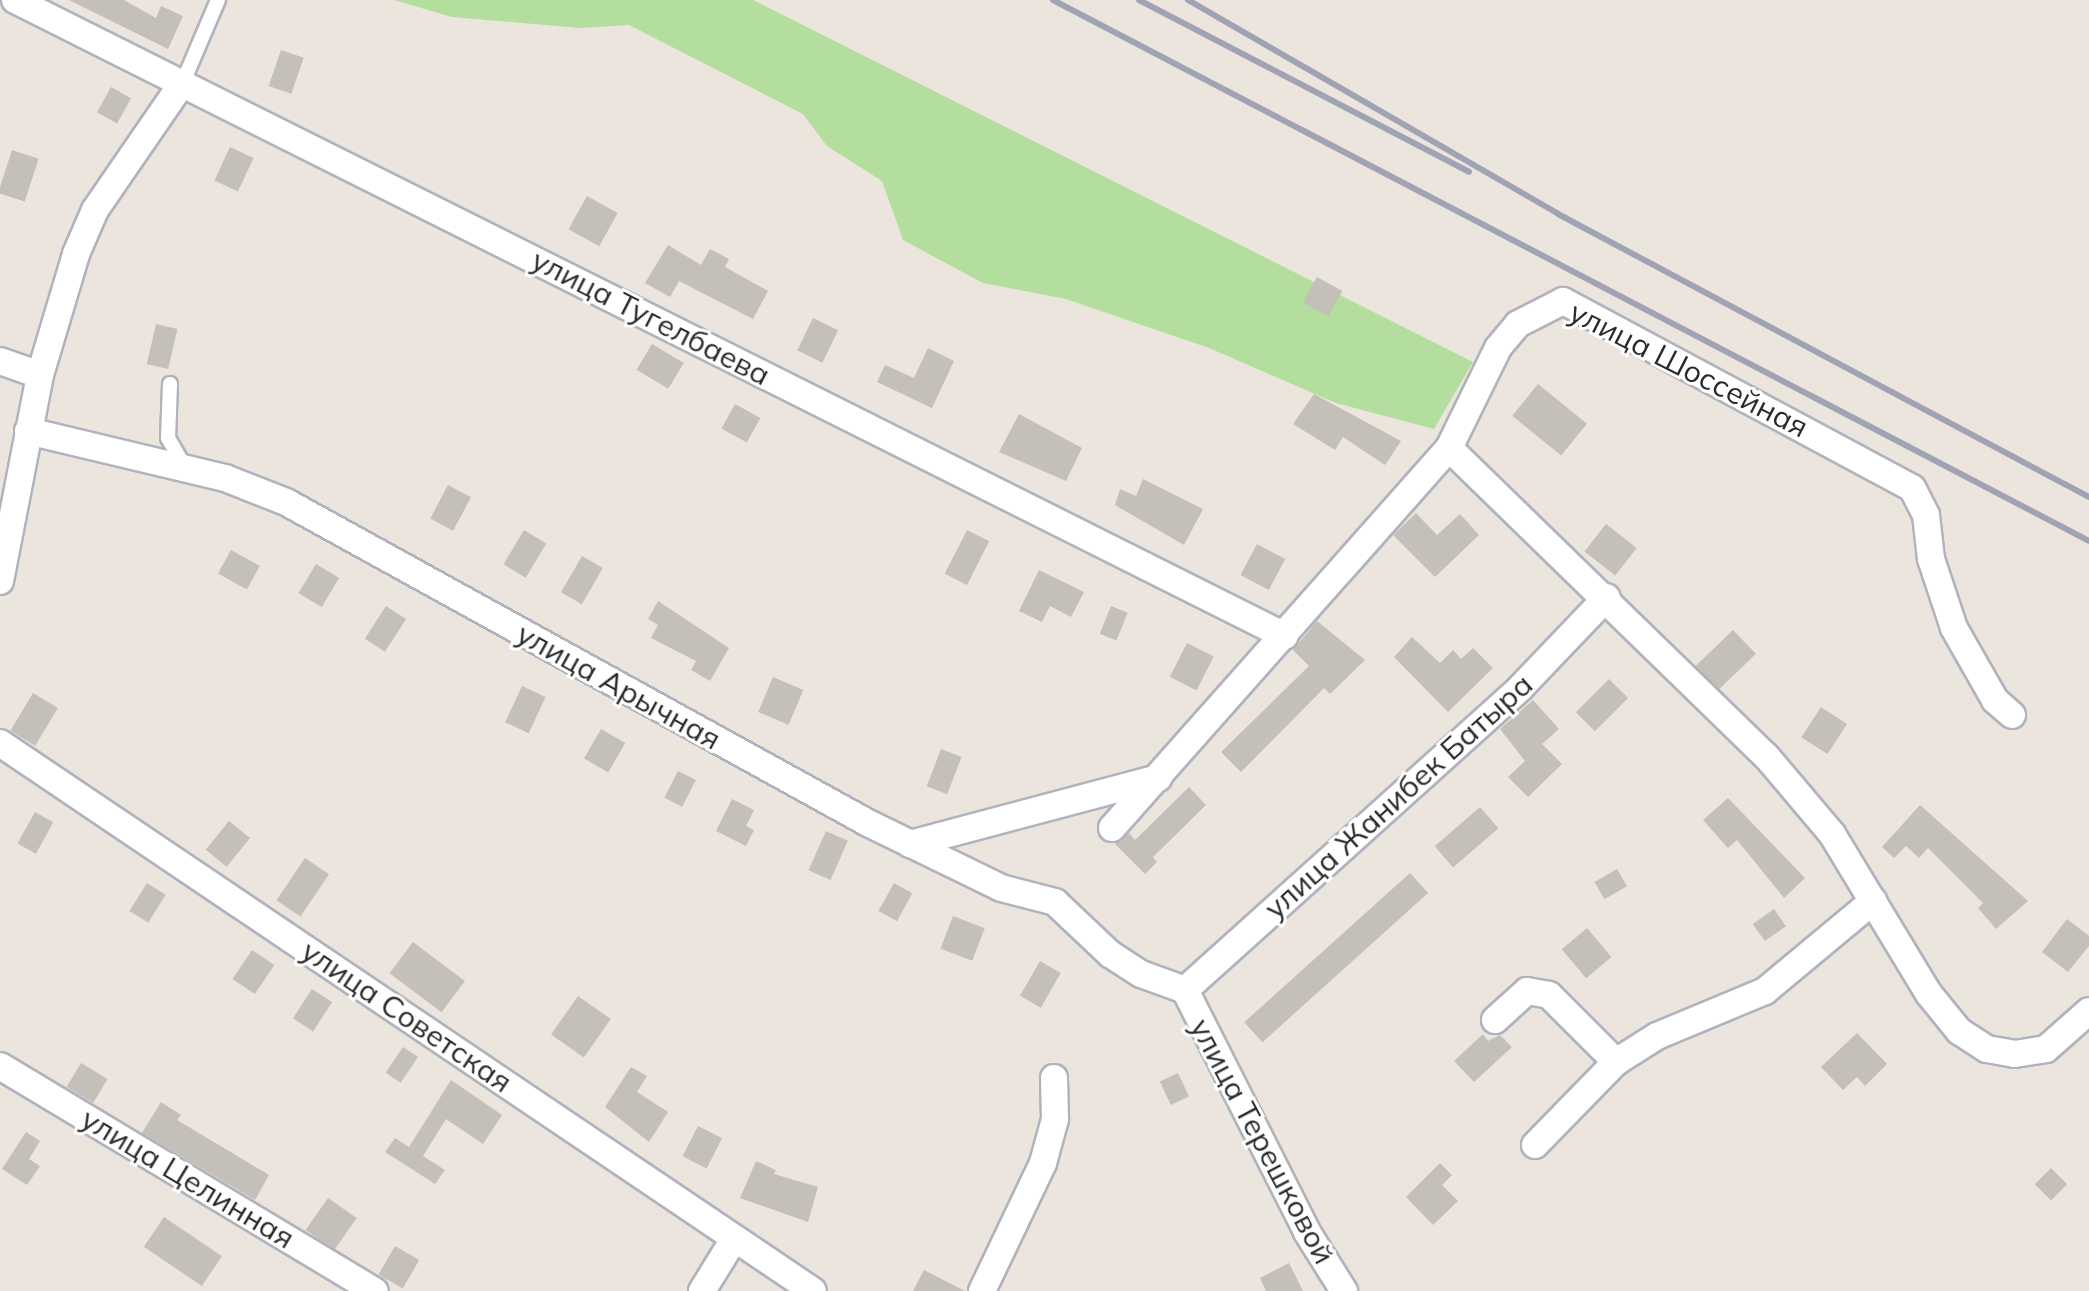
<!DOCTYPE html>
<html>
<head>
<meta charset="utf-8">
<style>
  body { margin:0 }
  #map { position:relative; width:2089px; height:1291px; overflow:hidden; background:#ebe5dd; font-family:Mulish,sans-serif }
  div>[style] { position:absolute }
  .green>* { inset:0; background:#b3de9d }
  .building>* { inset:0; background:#c4bfb8; transform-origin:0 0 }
  .roads { filter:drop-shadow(2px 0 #b0b3bd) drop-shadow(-2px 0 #b0b3bd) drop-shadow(0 2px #b0b3bd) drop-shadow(0 -2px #b0b3bd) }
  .service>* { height:14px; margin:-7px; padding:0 7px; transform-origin:7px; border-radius:7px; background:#fff }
  .minor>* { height:26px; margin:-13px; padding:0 13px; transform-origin:13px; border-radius:13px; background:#fff }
  .rail>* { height:6px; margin:-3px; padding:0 3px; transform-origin:3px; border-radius:3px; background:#a0a3b3 }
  span { translate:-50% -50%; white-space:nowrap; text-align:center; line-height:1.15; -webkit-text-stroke:6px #fff; paint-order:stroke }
  .street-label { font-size:30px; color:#2a2a2a }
</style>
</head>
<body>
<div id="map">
  <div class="green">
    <i style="clip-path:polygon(394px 0,753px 0,1473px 362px,1434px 429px,1336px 403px,1209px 348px,1066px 299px,983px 283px,903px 240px,882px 181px,827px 146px,803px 114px,629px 25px,580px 28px,452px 17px)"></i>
  </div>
  <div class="building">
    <i style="clip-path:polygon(69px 0,124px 0,156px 18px,161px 6px,183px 16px,168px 49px)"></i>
    <i style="left:281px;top:50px;width:24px;height:38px;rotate:19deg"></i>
    <i style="left:111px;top:87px;width:23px;height:29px;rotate:29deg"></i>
    <i style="left:230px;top:147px;width:26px;height:37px;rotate:25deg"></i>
    <i style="left:12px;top:150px;width:28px;height:45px;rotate:18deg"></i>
    <i style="left:587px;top:196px;width:35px;height:38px;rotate:29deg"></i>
    <i style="clip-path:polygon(668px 245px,701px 265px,710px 249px,729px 259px,725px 267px,768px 291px,753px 319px,679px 281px,670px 297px,645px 283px)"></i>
    <i style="left:1317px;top:277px;width:29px;height:29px;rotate:29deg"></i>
    <i style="left:813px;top:318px;width:28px;height:36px;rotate:26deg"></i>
    <i style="left:156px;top:324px;width:22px;height:41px;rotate:13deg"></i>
    <i style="left:652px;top:344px;width:37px;height:30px;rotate:31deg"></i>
    <i style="clip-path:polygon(928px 348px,954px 361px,932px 408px,877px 382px,885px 365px,914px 378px)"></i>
    <i style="left:1538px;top:384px;width:63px;height:41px;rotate:39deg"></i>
    <i style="clip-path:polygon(1314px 394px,1401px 441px,1385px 465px,1343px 437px,1335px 450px,1293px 424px)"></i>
    <i style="left:735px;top:404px;width:29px;height:28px;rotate:29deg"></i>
    <i style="clip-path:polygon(1019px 414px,1082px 448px,1066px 481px,999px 452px)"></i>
    <i style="clip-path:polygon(1143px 479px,1203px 509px,1184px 545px,1115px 505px,1120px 489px,1136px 496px)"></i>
    <i style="left:448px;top:485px;width:26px;height:38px;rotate:28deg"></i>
    <i style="clip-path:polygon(1416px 513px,1437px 535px,1460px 514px,1479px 535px,1435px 577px,1393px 535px)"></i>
    <i style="left:1606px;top:524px;width:39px;height:35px;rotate:38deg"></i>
    <i style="left:524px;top:530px;width:26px;height:40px;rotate:31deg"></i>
    <i style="left:967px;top:530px;width:25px;height:49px;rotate:27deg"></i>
    <i style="left:1257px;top:544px;width:32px;height:35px;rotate:28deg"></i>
    <i style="left:231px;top:550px;width:33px;height:27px;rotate:29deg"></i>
    <i style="left:582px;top:556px;width:24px;height:42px;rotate:30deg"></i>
    <i style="left:316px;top:564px;width:27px;height:34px;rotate:31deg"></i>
    <i style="clip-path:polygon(1039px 570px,1084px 592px,1071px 617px,1050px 606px,1042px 622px,1019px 611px)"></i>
    <i style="clip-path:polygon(658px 601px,729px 648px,710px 681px,691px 670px,696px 661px,651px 638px,658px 625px,648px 619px)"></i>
    <i style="left:386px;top:606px;width:24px;height:39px;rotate:33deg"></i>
    <i style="left:1111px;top:606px;width:18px;height:30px;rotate:22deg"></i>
    <i style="clip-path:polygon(1317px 621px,1365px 660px,1330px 694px,1324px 688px,1241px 772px,1221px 752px,1309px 666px,1293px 650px)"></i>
    <i style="left:1733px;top:630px;width:33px;height:52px;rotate:46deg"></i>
    <i style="clip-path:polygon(1412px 637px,1440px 663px,1453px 650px,1461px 659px,1473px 648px,1493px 668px,1448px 712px,1394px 657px)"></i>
    <i style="left:1187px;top:643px;width:30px;height:38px;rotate:27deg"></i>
    <i style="left:773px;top:677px;width:33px;height:38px;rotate:23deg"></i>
    <i style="left:1609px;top:679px;width:27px;height:47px;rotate:45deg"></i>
    <i style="left:522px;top:686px;width:26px;height:40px;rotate:25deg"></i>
    <i style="left:33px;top:693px;width:29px;height:44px;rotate:31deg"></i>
    <i style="clip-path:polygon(1533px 700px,1559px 729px,1542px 744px,1562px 764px,1528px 797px,1508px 777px,1525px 761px,1500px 729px)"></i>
    <i style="left:1821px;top:707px;width:31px;height:36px;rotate:33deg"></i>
    <i style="left:601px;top:729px;width:28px;height:34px;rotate:30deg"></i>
    <i style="left:941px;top:749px;width:22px;height:40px;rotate:21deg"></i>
    <i style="left:678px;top:771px;width:20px;height:30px;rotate:27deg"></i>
    <i style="clip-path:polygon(1189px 787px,1206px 805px,1153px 857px,1157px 862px,1145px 874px,1115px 844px,1129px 833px,1135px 840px)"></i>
    <i style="clip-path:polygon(1728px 798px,1805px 878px,1784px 898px,1737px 840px,1728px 848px,1703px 820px)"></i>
    <i style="clip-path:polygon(732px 799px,754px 810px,746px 826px,754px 830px,746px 846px,716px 831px)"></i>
    <i style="clip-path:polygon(1920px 805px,2028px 901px,1996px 929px,1978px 908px,1983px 903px,1928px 848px,1919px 858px,1906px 846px,1894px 858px,1882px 847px)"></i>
    <i style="left:1480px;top:807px;width:28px;height:60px;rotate:49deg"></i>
    <i style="left:35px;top:812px;width:21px;height:36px;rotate:29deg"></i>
    <i style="left:229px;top:821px;width:27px;height:37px;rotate:39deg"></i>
    <i style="left:826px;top:831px;width:24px;height:43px;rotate:24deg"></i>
    <i style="left:305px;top:858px;width:29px;height:51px;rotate:34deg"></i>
    <i style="left:1617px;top:869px;width:20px;height:26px;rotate:60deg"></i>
    <i style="left:1410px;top:873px;width:27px;height:223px;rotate:48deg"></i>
    <i style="left:147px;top:883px;width:22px;height:33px;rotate:32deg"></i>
    <i style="left:894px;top:883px;width:21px;height:32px;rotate:29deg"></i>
    <i style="left:1774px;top:909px;width:21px;height:26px;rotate:55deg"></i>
    <i style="left:953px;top:916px;width:34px;height:35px;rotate:21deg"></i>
    <i style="clip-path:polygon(2067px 919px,2089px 936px,2089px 946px,2068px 972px,2042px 952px)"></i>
    <i style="left:1587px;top:928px;width:38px;height:33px;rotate:50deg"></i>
    <i style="left:413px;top:942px;width:65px;height:39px;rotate:37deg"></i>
    <i style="left:252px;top:950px;width:27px;height:35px;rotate:34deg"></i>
    <i style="left:1040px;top:961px;width:24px;height:40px;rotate:30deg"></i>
    <i style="left:312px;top:989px;width:24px;height:35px;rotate:33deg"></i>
    <i style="left:578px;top:996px;width:40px;height:47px;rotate:35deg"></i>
    <i style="clip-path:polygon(1857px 1033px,1887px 1064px,1865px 1086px,1857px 1077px,1843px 1090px,1821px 1067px)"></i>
    <i style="clip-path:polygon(1483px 1034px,1488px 1041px,1500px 1035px,1512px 1047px,1474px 1082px,1454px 1061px)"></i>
    <i style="left:403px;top:1047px;width:18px;height:31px;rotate:34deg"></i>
    <i style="left:81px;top:1063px;width:31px;height:28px;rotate:31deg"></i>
    <i style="clip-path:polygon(631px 1067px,647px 1076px,637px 1092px,668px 1112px,649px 1142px,605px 1107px)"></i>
    <i style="left:1178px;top:1073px;width:26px;height:20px;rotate:65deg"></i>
    <i style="clip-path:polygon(451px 1080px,502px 1115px,483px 1144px,446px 1119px,423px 1156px,445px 1170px,435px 1184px,385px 1152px,395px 1138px,409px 1147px)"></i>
    <i style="clip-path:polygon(161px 1102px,181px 1115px,177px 1120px,269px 1175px,255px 1200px,142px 1133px)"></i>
    <i style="left:698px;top:1126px;width:27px;height:34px;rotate:27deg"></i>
    <i style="clip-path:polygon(26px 1132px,40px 1141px,29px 1159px,40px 1166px,27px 1185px,2px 1169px)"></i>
    <i style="clip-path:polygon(756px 1161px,776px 1170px,774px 1174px,818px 1187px,808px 1222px,740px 1198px)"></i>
    <i style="clip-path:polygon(1440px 1163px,1452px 1175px,1442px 1185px,1458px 1201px,1433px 1225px,1406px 1197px)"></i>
    <i style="left:2051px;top:1168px;width:23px;height:23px;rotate:45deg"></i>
    <i style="left:328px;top:1198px;width:35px;height:39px;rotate:35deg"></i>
    <i style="left:164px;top:1217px;width:70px;height:36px;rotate:34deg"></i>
    <i style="left:395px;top:1246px;width:28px;height:33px;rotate:30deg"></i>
    <i style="clip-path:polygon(1289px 1263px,1303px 1291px,1266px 1291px,1260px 1278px)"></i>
    <i style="clip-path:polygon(924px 1270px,965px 1291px,913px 1291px)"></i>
  </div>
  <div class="roads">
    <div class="service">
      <i style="left:183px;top:82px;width:89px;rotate:-66.9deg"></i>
      <i style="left:170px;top:384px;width:54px;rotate:92.1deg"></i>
      <i style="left:168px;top:438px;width:34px;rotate:60deg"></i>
    </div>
    <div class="minor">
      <i style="left:15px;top:0;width:1420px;rotate:26.6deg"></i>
      <i style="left:0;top:361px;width:42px;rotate:19.3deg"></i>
      <i style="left:28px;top:431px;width:203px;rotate:13.4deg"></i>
      <i style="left:225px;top:478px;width:66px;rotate:21.5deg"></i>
      <i style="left:286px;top:502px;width:665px;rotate:28.88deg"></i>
      <i style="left:868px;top:823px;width:148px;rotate:26deg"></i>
      <i style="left:1001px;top:888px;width:56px;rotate:14.5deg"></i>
      <i style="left:1055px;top:902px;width:76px;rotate:43.4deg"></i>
      <i style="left:1110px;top:954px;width:37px;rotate:33deg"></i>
      <i style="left:1141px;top:974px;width:47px;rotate:20deg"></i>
      <i style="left:0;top:581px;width:210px;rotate:-79deg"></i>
      <i style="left:40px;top:375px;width:126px;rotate:-73.4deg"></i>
      <i style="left:76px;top:254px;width:48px;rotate:-66.6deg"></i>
      <i style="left:95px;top:210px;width:155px;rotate:-55.5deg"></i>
      <i style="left:2012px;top:715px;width:23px;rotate:-139deg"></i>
      <i style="left:1995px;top:700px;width:83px;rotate:-119.7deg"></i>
      <i style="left:1954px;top:628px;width:73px;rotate:-108.4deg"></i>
      <i style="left:1931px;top:559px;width:44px;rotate:-96.5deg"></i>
      <i style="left:1926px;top:515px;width:30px;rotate:-117deg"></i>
      <i style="left:1912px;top:488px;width:396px;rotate:-151.8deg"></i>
      <i style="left:1563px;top:301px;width:51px;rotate:152.9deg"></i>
      <i style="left:1518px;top:324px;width:31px;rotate:130deg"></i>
      <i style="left:1498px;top:348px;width:111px;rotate:116.1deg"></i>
      <i style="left:1449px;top:448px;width:443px;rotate:44.2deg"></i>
      <i style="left:1767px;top:757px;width:101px;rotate:49.8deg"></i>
      <i style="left:1832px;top:834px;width:187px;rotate:58.8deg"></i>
      <i style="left:1929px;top:994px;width:48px;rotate:51deg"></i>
      <i style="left:1959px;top:1031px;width:33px;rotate:33deg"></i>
      <i style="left:1987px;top:1049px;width:28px;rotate:10deg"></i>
      <i style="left:2015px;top:1054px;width:31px;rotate:-9deg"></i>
      <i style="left:2046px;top:1049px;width:57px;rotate:-41.5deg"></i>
      <i style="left:0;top:743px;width:980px;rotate:33.98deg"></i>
      <i style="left:1112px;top:828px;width:508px;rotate:-48.43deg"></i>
      <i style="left:910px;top:844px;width:257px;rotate:-14.9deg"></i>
      <i style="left:1185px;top:990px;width:452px;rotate:-42deg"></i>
      <i style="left:1521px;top:687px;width:124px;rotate:-46.3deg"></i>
      <i style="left:1185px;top:990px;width:271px;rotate:63.2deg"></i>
      <i style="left:1307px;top:1232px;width:70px;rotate:57.9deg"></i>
      <i style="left:1495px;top:1020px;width:43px;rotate:-42.2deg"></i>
      <i style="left:1527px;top:991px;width:22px;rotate:10deg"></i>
      <i style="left:1549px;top:995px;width:95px;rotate:45deg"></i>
      <i style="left:0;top:1066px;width:437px;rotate:31deg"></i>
      <i style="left:1535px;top:1145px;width:116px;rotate:-45.7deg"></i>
      <i style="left:1616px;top:1062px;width:49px;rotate:-32.4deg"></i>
      <i style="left:1657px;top:1036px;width:117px;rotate:-22.6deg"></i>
      <i style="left:1765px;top:991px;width:141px;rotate:-39.8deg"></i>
      <i style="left:702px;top:1291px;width:61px;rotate:-58.4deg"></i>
      <i style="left:982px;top:1291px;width:142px;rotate:-64.5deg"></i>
      <i style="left:1043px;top:1163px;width:46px;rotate:-74.7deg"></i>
      <i style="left:1055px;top:1119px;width:41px;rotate:-91.4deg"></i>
    </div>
  </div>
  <div class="rail">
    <i style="left:1053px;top:0;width:1169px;rotate:27.57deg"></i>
    <i style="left:1139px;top:0;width:372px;rotate:27.5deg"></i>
    <i style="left:1188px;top:0;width:427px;rotate:30deg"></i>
    <i style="left:1558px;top:214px;width:602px;rotate:28.06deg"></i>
  </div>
  <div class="street-label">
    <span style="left:651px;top:317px;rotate:27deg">улица Тугелбаева</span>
    <span style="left:1689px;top:369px;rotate:27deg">улица Шоссейная</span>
    <span style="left:619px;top:686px;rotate:29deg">улица Арычная</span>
    <span style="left:1398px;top:796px;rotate:-42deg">улица Жанибек Батыра</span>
    <span style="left:407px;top:1016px;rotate:34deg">улица Советская</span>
    <span style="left:1263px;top:1141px;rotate:62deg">улица Терешковой</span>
    <span style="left:188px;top:1178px;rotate:31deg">улица Целинная</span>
  </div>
</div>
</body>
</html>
